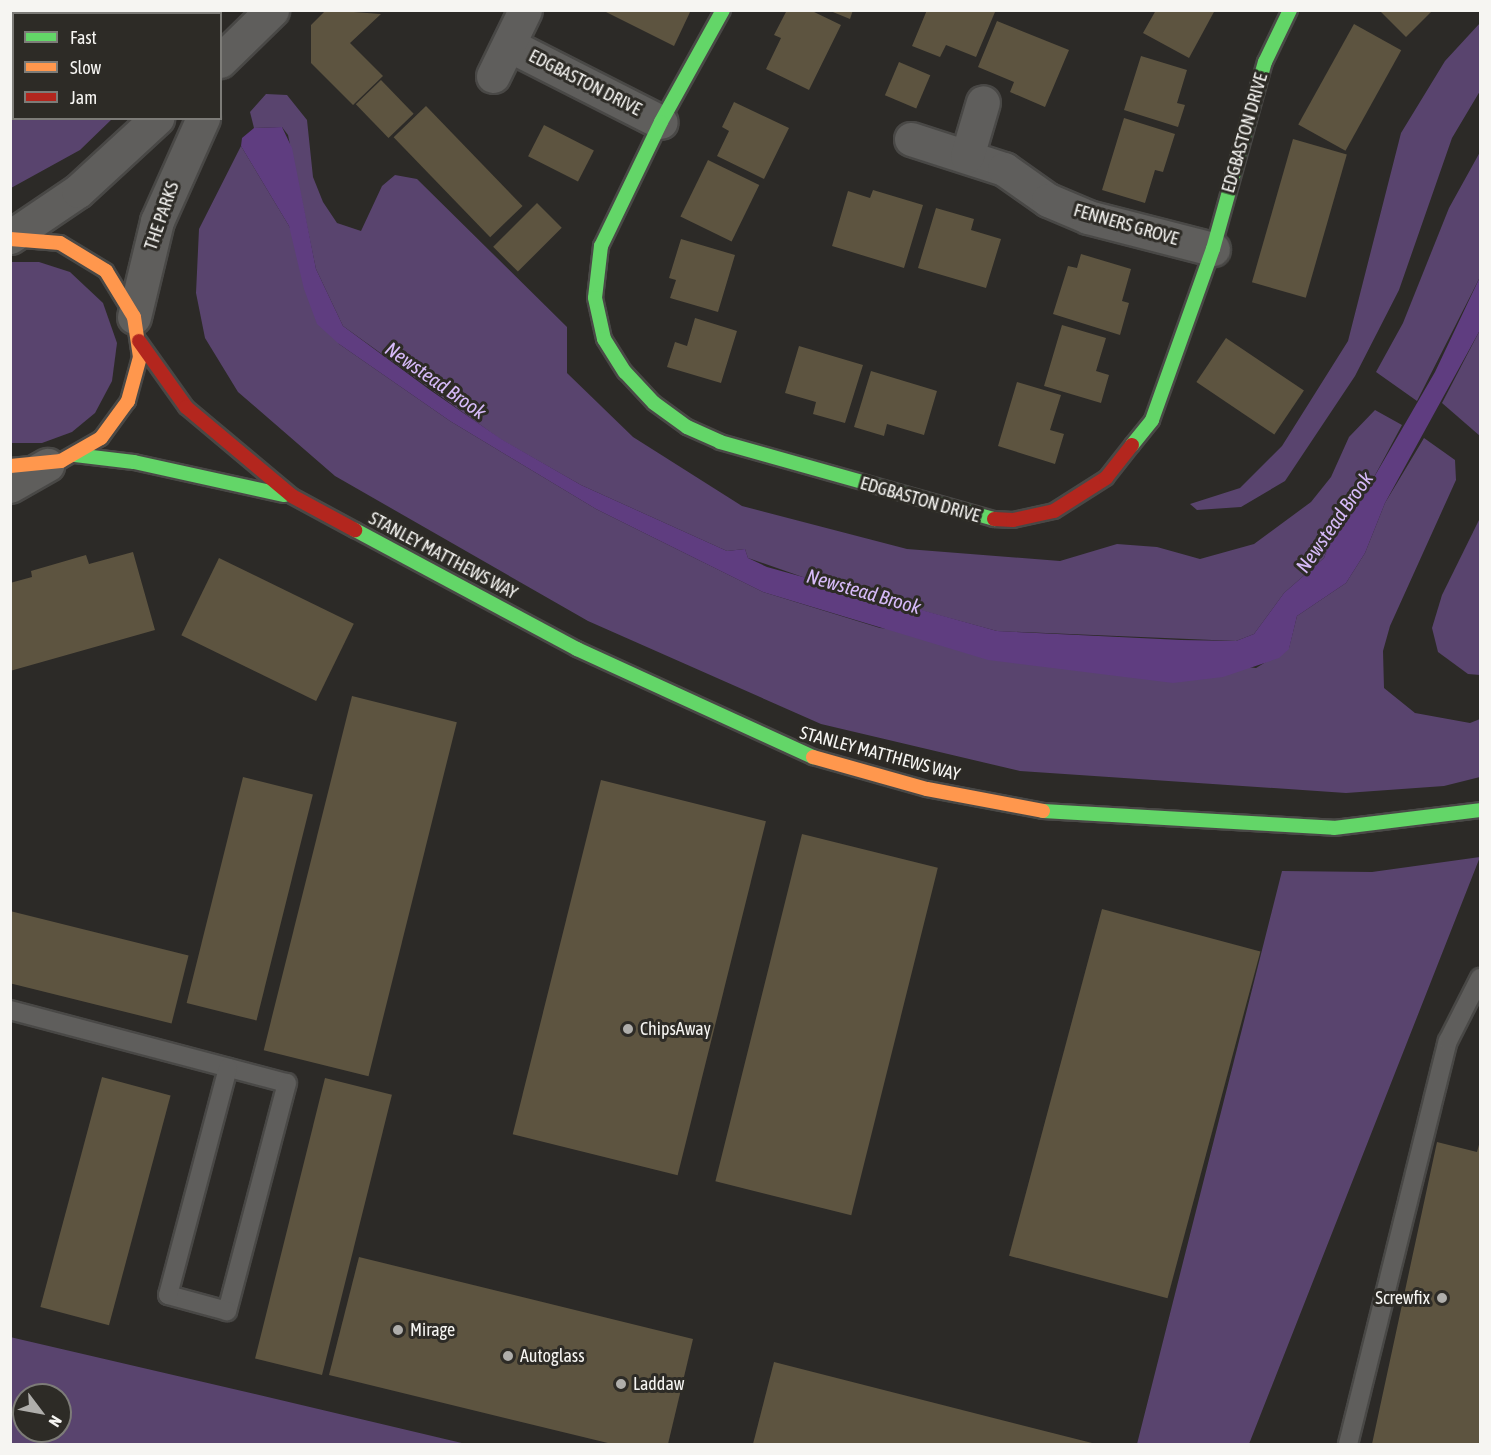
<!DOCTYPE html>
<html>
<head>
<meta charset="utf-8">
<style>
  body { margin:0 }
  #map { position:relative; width:1491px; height:1455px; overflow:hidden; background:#2c2a27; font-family:"Asap Condensed",sans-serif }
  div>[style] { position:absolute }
  .green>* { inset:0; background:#59446e }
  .water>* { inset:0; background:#5f3d80 }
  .building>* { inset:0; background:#5d5440; transform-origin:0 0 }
  .roads { filter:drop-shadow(2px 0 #494846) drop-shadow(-2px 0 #494846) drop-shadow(0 2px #494846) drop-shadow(0 -2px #494846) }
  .lane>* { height:18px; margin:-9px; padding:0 9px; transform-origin:9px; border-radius:9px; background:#5f5e5c }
  .street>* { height:33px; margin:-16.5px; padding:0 16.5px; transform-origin:16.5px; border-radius:16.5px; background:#5f5e5c }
  .fast>* { height:14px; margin:-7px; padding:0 7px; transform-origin:7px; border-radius:7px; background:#63d668 }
  .slow>* { height:14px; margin:-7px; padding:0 7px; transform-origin:7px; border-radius:7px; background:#ff974d }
  .jam>* { height:14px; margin:-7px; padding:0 7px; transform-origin:7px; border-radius:7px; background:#b3261e }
  .dots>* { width:16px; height:16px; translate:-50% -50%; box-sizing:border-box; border:3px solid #2d2b26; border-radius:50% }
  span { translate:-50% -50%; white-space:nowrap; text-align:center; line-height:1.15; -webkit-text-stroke:6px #2d2b26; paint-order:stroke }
  .street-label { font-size:18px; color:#f6f5f2 }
  .poi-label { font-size:18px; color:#f6f5f2 }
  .left { translate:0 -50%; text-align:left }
  .right { translate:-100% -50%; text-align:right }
  .water-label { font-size:20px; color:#d6baf8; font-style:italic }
  .frame { position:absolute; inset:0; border:12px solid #f6f5f2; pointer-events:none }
  .legend { position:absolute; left:12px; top:12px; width:210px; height:108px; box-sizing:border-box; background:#2d2b26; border:2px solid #7d7c78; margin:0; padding:8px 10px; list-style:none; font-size:18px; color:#f6f5f2 }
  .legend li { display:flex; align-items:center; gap:12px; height:30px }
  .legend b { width:30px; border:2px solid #7d7c78 }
  .north { position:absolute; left:12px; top:1383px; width:60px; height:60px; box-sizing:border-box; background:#2d2b26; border:2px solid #7d7c78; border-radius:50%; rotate:122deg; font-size:16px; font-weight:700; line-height:24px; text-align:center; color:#f6f5f2 }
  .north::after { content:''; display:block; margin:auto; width:21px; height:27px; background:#afaeab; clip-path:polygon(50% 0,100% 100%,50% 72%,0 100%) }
</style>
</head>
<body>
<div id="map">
  <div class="green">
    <i style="clip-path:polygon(10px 11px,219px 10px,220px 11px,14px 14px,14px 118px,112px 119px,80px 150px,11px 188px)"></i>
    <i style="clip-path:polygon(1480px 23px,1480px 91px,1452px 138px,1399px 290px,1355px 376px,1285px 481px,1241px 507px,1197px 510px,1190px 504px,1240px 488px,1282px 446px,1348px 341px,1401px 133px,1445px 61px)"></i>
    <i style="clip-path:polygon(266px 94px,287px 95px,307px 120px,313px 177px,323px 202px,337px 223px,361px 231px,382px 186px,395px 175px,417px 179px,567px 327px,567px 373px,633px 437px,742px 506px,907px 549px,1060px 561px,1117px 544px,1157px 547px,1200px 559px,1254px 544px,1311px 502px,1331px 477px,1349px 437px,1375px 410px,1402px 425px,1373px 479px,1333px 534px,1324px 558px,1284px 593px,1254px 634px,1236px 641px,997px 631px,817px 582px,748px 558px,745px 549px,727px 551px,581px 485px,500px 439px,343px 326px,316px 269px,288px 135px,282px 127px,254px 128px,250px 112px)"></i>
    <i style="clip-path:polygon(241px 146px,289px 226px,339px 344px,450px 421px,596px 509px,763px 592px,880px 628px,1256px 668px,1289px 648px,1297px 616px,1346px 583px,1365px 553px,1385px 503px,1424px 438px,1455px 460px,1456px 480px,1390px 626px,1383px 651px,1384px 688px,1415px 713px,1470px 723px,1480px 719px,1480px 777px,1444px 786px,1346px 793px,1020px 771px,821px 724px,588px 621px,335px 476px,238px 392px,205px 338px,196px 293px,199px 229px)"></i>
    <i style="clip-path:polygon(1480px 152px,1480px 277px,1417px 401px,1376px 372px,1403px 323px,1449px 208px)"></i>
    <i style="clip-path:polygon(10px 262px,39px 262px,70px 272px,103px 303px,117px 343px,112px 381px,95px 413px,72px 432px,42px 443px,11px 443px)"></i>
    <i style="clip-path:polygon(1480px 330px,1480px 436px,1442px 403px)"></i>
    <i style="clip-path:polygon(1480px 518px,1480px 675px,1468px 674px,1438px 652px,1432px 628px,1442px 595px)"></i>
    <i style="clip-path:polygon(1480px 857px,1249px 1444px,1137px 1444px,1282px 871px,1372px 872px)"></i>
    <i style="clip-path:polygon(evenodd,10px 1337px,242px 1391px,466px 1444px,11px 1444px,10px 1337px,24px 1395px,60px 1395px,60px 1431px,24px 1431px,24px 1395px)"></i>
  </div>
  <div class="water">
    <i style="clip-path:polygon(84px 11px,87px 13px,14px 14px,11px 111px,11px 11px)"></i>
    <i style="clip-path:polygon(282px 127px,292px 148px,316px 269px,343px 326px,430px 390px,501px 439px,581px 485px,727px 551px,745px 549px,748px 558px,767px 567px,997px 631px,1181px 640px,1236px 641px,1254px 634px,1284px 593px,1324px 558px,1333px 534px,1373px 479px,1435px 372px,1480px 277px,1480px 330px,1385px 503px,1365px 553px,1346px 583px,1297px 616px,1289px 649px,1279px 658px,1223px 677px,1173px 683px,988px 660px,763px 592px,596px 509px,450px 421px,339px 344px,317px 324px,304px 289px,289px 226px,241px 146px,242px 138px,254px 128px)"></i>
  </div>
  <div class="building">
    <i style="clip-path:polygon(326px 10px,381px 14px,350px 43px,383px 76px,353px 105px,311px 63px,311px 25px)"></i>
    <i style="clip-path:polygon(602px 10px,691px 10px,674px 46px)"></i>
    <i style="clip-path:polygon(787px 10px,810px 10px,841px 25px,809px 90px,766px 69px,781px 38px,774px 35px)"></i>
    <i style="clip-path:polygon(828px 10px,853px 10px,850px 19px)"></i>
    <i style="clip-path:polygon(927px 10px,992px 10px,995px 12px,976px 57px,946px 45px,940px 57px,912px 46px)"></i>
    <i style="clip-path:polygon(1156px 10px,1215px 10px,1189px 58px,1143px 33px)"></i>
    <i style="clip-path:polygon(1379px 10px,1433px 10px,1406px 37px)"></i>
    <i style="clip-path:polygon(997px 21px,1069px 50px,1045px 107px,1010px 92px,1014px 82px,978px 67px)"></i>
    <i style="left:1354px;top:24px;width:54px;height:115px;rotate:29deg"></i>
    <i style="clip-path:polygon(1141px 56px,1187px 70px,1177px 103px,1185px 105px,1178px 127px,1124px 110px)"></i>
    <i style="left:899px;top:62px;width:34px;height:36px;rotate:23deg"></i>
    <i style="left:381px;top:80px;width:47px;height:35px;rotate:46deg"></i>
    <i style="clip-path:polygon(734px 102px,789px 128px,764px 179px,717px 156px,729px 131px,722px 127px)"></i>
    <i style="left:426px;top:106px;width:139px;height:45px;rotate:46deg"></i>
    <i style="clip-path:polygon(1124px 118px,1175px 134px,1163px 172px,1155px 170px,1145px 203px,1102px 190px)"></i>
    <i style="left:544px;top:125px;width:56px;height:35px;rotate:27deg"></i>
    <i style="left:1293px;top:139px;width:56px;height:149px;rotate:16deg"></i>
    <i style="left:708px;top:160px;width:57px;height:63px;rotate:26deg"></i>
    <i style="clip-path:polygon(873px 190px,923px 205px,904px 268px,832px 246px,848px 191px,870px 198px)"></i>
    <i style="left:537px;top:203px;width:35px;height:62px;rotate:45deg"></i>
    <i style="clip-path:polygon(936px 208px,974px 219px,971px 230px,1001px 239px,986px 288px,918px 268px)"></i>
    <i style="clip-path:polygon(681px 239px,735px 255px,718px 312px,670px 298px,676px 280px,669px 278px)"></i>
    <i style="clip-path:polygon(1081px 254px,1131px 269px,1122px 301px,1129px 303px,1120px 335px,1053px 314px,1068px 266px,1077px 268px)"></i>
    <i style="clip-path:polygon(695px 318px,737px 331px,721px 383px,667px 367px,675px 342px,687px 346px)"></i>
    <i style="clip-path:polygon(1062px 325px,1106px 338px,1096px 371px,1109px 375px,1101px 403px,1044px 386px)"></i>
    <i style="left:1226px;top:338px;width:94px;height:53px;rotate:34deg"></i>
    <i style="clip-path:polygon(799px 346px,863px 365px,845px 423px,813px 414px,816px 402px,785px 393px)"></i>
    <i style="clip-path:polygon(871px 371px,937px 391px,924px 435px,887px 424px,884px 436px,854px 427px)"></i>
    <i style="clip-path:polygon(1017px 382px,1061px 395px,1050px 430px,1064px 434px,1055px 464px,998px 446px)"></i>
    <i style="clip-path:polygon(133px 552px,155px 630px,10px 671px,10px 583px,32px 577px,31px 571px,86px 555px,89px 564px)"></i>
    <i style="left:219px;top:558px;width:150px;height:86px;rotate:26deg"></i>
    <i style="left:352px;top:696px;width:108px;height:365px;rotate:14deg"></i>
    <i style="left:243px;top:777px;width:72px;height:233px;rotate:14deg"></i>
    <i style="left:601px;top:780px;width:170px;height:365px;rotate:14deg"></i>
    <i style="left:802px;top:834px;width:140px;height:358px;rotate:14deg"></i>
    <i style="left:1102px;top:909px;width:164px;height:359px;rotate:15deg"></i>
    <i style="left:10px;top:911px;width:184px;height:70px;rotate:14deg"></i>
    <i style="left:102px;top:1077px;width:71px;height:238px;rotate:15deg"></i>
    <i style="left:325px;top:1078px;width:69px;height:289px;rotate:14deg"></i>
    <i style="clip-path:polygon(1480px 1141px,1480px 1444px,1372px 1444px,1437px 1142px,1477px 1152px)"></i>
    <i style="clip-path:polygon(359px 1257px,693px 1339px,668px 1444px,612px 1444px,329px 1375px)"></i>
    <i style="clip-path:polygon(774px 1362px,1096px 1444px,753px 1444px)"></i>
  </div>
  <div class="roads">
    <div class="lane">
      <i style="left:10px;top:1010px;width:286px;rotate:14.8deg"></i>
      <i style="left:287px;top:1083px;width:236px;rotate:104.7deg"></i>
      <i style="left:227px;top:1311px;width:61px;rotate:-164.8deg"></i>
      <i style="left:168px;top:1295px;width:235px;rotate:-75.2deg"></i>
      <i style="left:1348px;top:1444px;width:415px;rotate:-76.1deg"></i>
      <i style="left:1448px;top:1041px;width:71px;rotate:-63.1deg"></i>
    </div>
    <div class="street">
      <i style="left:509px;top:45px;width:170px;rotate:26.9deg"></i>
      <i style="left:220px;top:61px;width:73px;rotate:-44.4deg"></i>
      <i style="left:493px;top:76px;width:73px;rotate:-64.1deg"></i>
      <i style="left:911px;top:139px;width:98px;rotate:17.9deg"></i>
      <i style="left:1004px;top:169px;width:54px;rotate:35.2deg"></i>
      <i style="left:1048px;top:200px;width:43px;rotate:23deg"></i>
      <i style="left:1088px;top:217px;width:129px;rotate:14.4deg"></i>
      <i style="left:967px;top:156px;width:56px;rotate:-73.5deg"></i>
      <i style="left:10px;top:237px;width:82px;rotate:-34.1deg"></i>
      <i style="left:78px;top:191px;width:108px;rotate:-42.7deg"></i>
      <i style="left:134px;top:317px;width:99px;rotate:-76.5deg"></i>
      <i style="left:157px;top:221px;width:113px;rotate:-65.9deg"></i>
      <i style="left:10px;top:486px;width:43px;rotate:-29.6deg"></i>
    </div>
    <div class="fast">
      <i style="left:723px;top:10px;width:128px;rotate:119deg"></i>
      <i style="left:661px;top:122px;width:138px;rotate:115.8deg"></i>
      <i style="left:601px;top:246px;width:52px;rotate:96.6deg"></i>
      <i style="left:595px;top:298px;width:42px;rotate:77.6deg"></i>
      <i style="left:604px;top:339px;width:39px;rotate:58deg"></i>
      <i style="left:625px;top:372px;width:42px;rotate:46.9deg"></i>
      <i style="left:654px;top:403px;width:41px;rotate:36deg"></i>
      <i style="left:687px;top:427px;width:36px;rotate:24deg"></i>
      <i style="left:720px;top:442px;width:285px;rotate:15.7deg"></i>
      <i style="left:1132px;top:445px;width:32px;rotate:-51deg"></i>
      <i style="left:1152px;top:420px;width:182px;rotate:-70.4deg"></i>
      <i style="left:1213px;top:249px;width:194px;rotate:-74.5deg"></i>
      <i style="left:1265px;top:62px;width:58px;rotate:-64.3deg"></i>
      <i style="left:75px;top:455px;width:59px;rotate:6.8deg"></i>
      <i style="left:134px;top:462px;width:154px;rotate:12.4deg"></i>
      <i style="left:355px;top:530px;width:252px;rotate:28.2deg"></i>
      <i style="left:577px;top:649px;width:260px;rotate:24.6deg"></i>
      <i style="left:1043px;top:811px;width:291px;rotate:3.3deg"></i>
      <i style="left:1334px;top:828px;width:147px;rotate:-7deg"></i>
    </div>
    <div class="slow">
      <i style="left:10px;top:239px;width:50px;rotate:4.6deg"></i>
      <i style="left:60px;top:243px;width:54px;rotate:31.3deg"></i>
      <i style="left:106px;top:271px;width:54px;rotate:58.7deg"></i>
      <i style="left:134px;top:317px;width:40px;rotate:81.5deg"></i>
      <i style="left:140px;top:357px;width:46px;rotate:105.3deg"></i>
      <i style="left:128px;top:401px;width:46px;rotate:126.1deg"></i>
      <i style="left:101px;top:438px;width:46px;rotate:150.1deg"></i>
      <i style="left:61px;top:461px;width:51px;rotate:174.4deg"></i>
      <i style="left:813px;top:757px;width:118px;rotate:15.7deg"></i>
      <i style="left:927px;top:789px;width:118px;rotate:10.7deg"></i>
    </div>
    <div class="jam">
      <i style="left:139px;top:341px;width:81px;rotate:54.5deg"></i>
      <i style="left:186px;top:407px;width:138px;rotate:40deg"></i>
      <i style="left:292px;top:496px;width:72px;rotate:28.4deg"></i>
      <i style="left:994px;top:519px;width:19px;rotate:3deg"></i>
      <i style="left:1013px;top:520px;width:42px;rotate:-12.4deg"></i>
      <i style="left:1054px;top:511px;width:62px;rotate:-32.4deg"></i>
      <i style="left:1106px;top:478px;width:42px;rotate:-51.8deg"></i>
    </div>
  </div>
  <div class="dots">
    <i style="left:628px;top:1029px;background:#afaeab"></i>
    <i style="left:1442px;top:1298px;background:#afaeab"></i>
    <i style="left:398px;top:1330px;background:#afaeab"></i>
    <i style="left:508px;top:1356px;background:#afaeab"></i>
    <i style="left:621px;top:1384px;background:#afaeab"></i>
  </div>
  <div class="street-label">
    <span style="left:585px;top:83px;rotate:27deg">EDGBASTON DRIVE</span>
    <span style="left:1245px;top:133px;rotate:-74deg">EDGBASTON DRIVE</span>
    <span style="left:162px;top:216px;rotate:-71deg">THE PARKS</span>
    <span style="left:1126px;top:225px;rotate:16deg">FENNERS GROVE</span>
    <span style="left:920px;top:500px;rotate:16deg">EDGBASTON DRIVE</span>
    <span style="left:443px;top:556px;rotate:28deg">STANLEY MATTHEWS WAY</span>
    <span style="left:880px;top:754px;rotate:15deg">STANLEY MATTHEWS WAY</span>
  </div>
  <div class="poi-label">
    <span class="left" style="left:640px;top:1029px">ChipsAway</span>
    <span class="right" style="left:1430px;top:1298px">Screwfix</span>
    <span class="left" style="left:410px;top:1330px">Mirage</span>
    <span class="left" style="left:520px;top:1356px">Autoglass</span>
    <span class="left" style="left:633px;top:1384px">Laddaw</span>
  </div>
  <div class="water-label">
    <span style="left:436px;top:380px;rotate:35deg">Newstead Brook</span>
    <span style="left:1334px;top:522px;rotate:-55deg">Newstead Brook</span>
    <span style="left:864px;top:591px;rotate:16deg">Newstead Brook</span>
  </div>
  <div class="frame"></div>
  <ul class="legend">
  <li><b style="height:8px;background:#63d668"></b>Fast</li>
  <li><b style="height:8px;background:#ff974d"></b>Slow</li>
  <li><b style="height:8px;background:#b3261e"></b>Jam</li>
  </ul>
  <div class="north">N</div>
</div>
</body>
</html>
